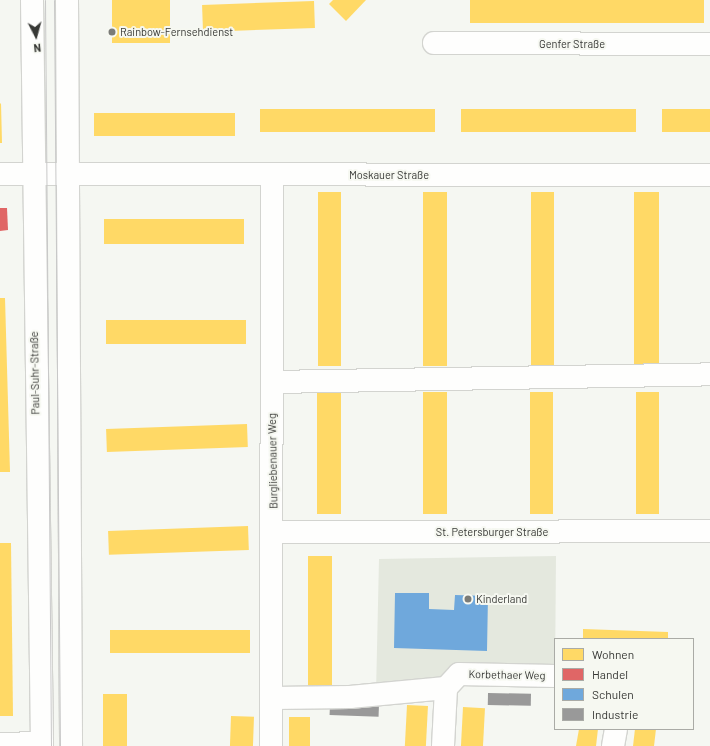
<!DOCTYPE html>
<html>
<head>
<meta charset="utf-8">
<style>
  body { margin:0 }
  #map { position:relative; width:710px; height:746px; overflow:hidden; background:#f5f7f2; font-family:Barlow,sans-serif }
  div>[style] { position:absolute }
  .built>* { inset:0; background:#e4e8de }
  .homes>* { inset:0; background:#ffd966; transform-origin:0 0 }
  .shops>* { inset:0; background:#e06666 }
  .schools>* { inset:0; background:#6fa8dc }
  .industry>* { inset:0; background:#999; transform-origin:0 0 }
  .roads { filter:drop-shadow(1px 0 #d3d4d0) drop-shadow(-1px 0 #d3d4d0) drop-shadow(0 1px #d3d4d0) drop-shadow(0 -1px #d3d4d0) }
  .minor>* { height:22px; margin:-11px; padding:0 11px; transform-origin:11px; border-radius:11px; background:#fefefd }
  .tram>* { height:1px; margin:-0.5px; padding:0 0.5px; transform-origin:0.5px; border-radius:0.5px; background:#c8c8c8 }
  .dots>* { width:11px; height:11px; translate:-50% -50%; box-sizing:border-box; border:2px solid #f6f8f1; border-radius:50% }
  span { translate:-50% -50%; white-space:nowrap; text-align:center; line-height:1.15; -webkit-text-stroke:4px #f6f8f1; paint-order:stroke }
  .poi-label { font-size:11px; color:#373835 }
  .left { translate:0 -50%; text-align:left }
  .street-label { font-size:11px; color:#373835 }
  .legend { position:absolute; left:554px; top:638px; width:140px; height:92px; box-sizing:border-box; background:#f6f8f1; border:1px solid #aaaba6; margin:0; padding:5px 7px; list-style:none; font-size:12px; color:#373835 }
  .legend li { display:flex; align-items:center; gap:8px; height:20px }
  .legend b { width:20px; border:1px solid #aaaba6 }
  .north { position:absolute; left:16px; top:16px; width:40px; height:40px; -webkit-text-stroke:3px #f6f8f1; paint-order:stroke; rotate:174deg; font-size:11px; font-weight:700; line-height:16px; text-align:center; color:#373835 }
  .north::after { content:''; display:block; margin:auto; width:14px; height:18px; background:#373835; clip-path:polygon(50% 0,100% 100%,50% 72%,0 100%) }
</style>
</head>
<body>
<div id="map">
  <div class="built">
    <i style="clip-path:polygon(556px 556px,555px 676px,376px 693px,379px 559px)"></i>
  </div>
  <div class="homes">
    <i style="left:112px;top:0;width:58px;height:43px"></i>
    <i style="clip-path:polygon(333px 0,366px 0,346px 21px,329px 4px)"></i>
    <i style="left:704px;top:0;width:23px;height:234px;rotate:90deg"></i>
    <i style="left:314px;top:1px;width:27px;height:112px;rotate:88deg"></i>
    <i style="clip-path:polygon(1px 103px,2px 143px,0 143px,0 104px)"></i>
    <i style="left:435px;top:109px;width:23px;height:175px;rotate:90deg"></i>
    <i style="left:461px;top:109px;width:175px;height:23px"></i>
    <i style="left:662px;top:109px;width:48px;height:23px"></i>
    <i style="left:94px;top:113px;width:141px;height:23px"></i>
    <i style="left:318px;top:192px;width:23px;height:174px"></i>
    <i style="left:447px;top:192px;width:174px;height:24px;rotate:90deg"></i>
    <i style="left:531px;top:192px;width:23px;height:174px"></i>
    <i style="left:634px;top:192px;width:25px;height:174px"></i>
    <i style="left:104px;top:219px;width:140px;height:25px"></i>
    <i style="clip-path:polygon(0 298px,5px 298px,10px 472px,0 472px)"></i>
    <i style="left:246px;top:320px;width:24px;height:140px;rotate:90deg"></i>
    <i style="left:341px;top:392px;width:122px;height:24px;rotate:90deg"></i>
    <i style="left:423px;top:392px;width:24px;height:122px"></i>
    <i style="left:530px;top:392px;width:23px;height:122px"></i>
    <i style="left:636px;top:392px;width:23px;height:122px"></i>
    <i style="left:247px;top:424px;width:23px;height:141px;rotate:88deg"></i>
    <i style="left:248px;top:526px;width:24px;height:140px;rotate:88deg"></i>
    <i style="clip-path:polygon(0 543px,11px 543px,13px 716px,0 716px)"></i>
    <i style="left:308px;top:556px;width:24px;height:135px"></i>
    <i style="clip-path:polygon(583px 629px,668px 632px,668px 639px,583px 639px)"></i>
    <i style="left:250px;top:630px;width:23px;height:140px;rotate:90deg"></i>
    <i style="left:103px;top:694px;width:24px;height:52px"></i>
    <i style="left:407px;top:705px;width:21px;height:41px;rotate:3deg"></i>
    <i style="left:463px;top:707px;width:22px;height:39px;rotate:3deg"></i>
    <i style="left:231px;top:716px;width:23px;height:30px;rotate:2deg"></i>
    <i style="left:289px;top:717px;width:21px;height:29px"></i>
    <i style="clip-path:polygon(579px 729px,598px 729px,596px 746px,576px 746px)"></i>
    <i style="clip-path:polygon(635px 729px,656px 729px,654px 746px,633px 746px)"></i>
  </div>
  <div class="shops">
    <i style="clip-path:polygon(0 208px,7px 208px,8px 230px,0 231px)"></i>
  </div>
  <div class="schools">
    <i style="clip-path:polygon(395px 593px,429px 593px,429px 609px,454px 610px,455px 595px,488px 596px,487px 651px,394px 648px)"></i>
  </div>
  <div class="industry">
    <i style="left:488px;top:693px;width:43px;height:12px;rotate:1deg"></i>
    <i style="left:330px;top:703px;width:49px;height:12px;rotate:2deg"></i>
  </div>
  <div class="roads">
    <div class="minor">
      <i style="left:32px;top:0;width:746px;rotate:89.23deg"></i>
      <i style="left:67px;top:0;width:746px;rotate:89.69deg"></i>
      <i style="left:434px;top:43px;width:276px;rotate:0.2deg"></i>
      <i style="left:0;top:174px;width:710px;rotate:0.08deg"></i>
      <i style="left:272px;top:382px;width:438px;rotate:-1deg"></i>
      <i style="left:274px;top:532px;width:436px;rotate:-0.1deg"></i>
      <i style="left:273px;top:698px;width:77px;rotate:-0.7deg"></i>
      <i style="left:350px;top:697px;width:96px;rotate:-5.4deg"></i>
      <i style="left:0;top:744px;width:42px;rotate:-1.4deg"></i>
      <i style="left:271px;top:746px;width:571px;rotate:-89.9deg"></i>
      <i style="left:443px;top:746px;width:58px;rotate:-87deg"></i>
      <i style="left:446px;top:688px;width:19px;rotate:-47deg"></i>
      <i style="left:459px;top:674px;width:96px;rotate:1.2deg"></i>
      <i style="left:613px;top:746px;width:17px;rotate:-80deg"></i>
    </div>
  </div>
  <div class="tram">
    <i style="left:45px;top:0;width:746px;rotate:89.54deg"></i>
    <i style="left:54px;top:0;width:746px;rotate:89.54deg"></i>
  </div>
  <div class="dots">
    <i style="left:112px;top:32px;background:#7a7b77"></i>
    <i style="left:468px;top:599px;background:#7a7b77"></i>
  </div>
  <div class="poi-label">
    <span class="left" style="left:120px;top:32px">Rainbow-Fernsehdienst</span>
    <span class="left" style="left:476px;top:599px">Kinderland</span>
  </div>
  <div class="street-label">
    <span style="left:572px;top:44px">Genfer Straße</span>
    <span style="left:389px;top:175px">Moskauer Straße</span>
    <span style="left:35px;top:373px;rotate:-91deg">Paul-Suhr-Straße</span>
    <span style="left:273px;top:461px;rotate:-91deg">Burgliebenauer Weg</span>
    <span style="left:492px;top:532px">St. Petersburger Straße</span>
    <span style="left:507px;top:675px;rotate:1deg">Korbethaer Weg</span>
  </div>
  <ul class="legend">
  <li><b style="height:11px;background:#ffd966"></b>Wohnen</li>
  <li><b style="height:11px;background:#e06666"></b>Handel</li>
  <li><b style="height:11px;background:#6fa8dc"></b>Schulen</li>
  <li><b style="height:11px;background:#999"></b>Industrie</li>
  </ul>
  <div class="north">N</div>
</div>
</body>
</html>
